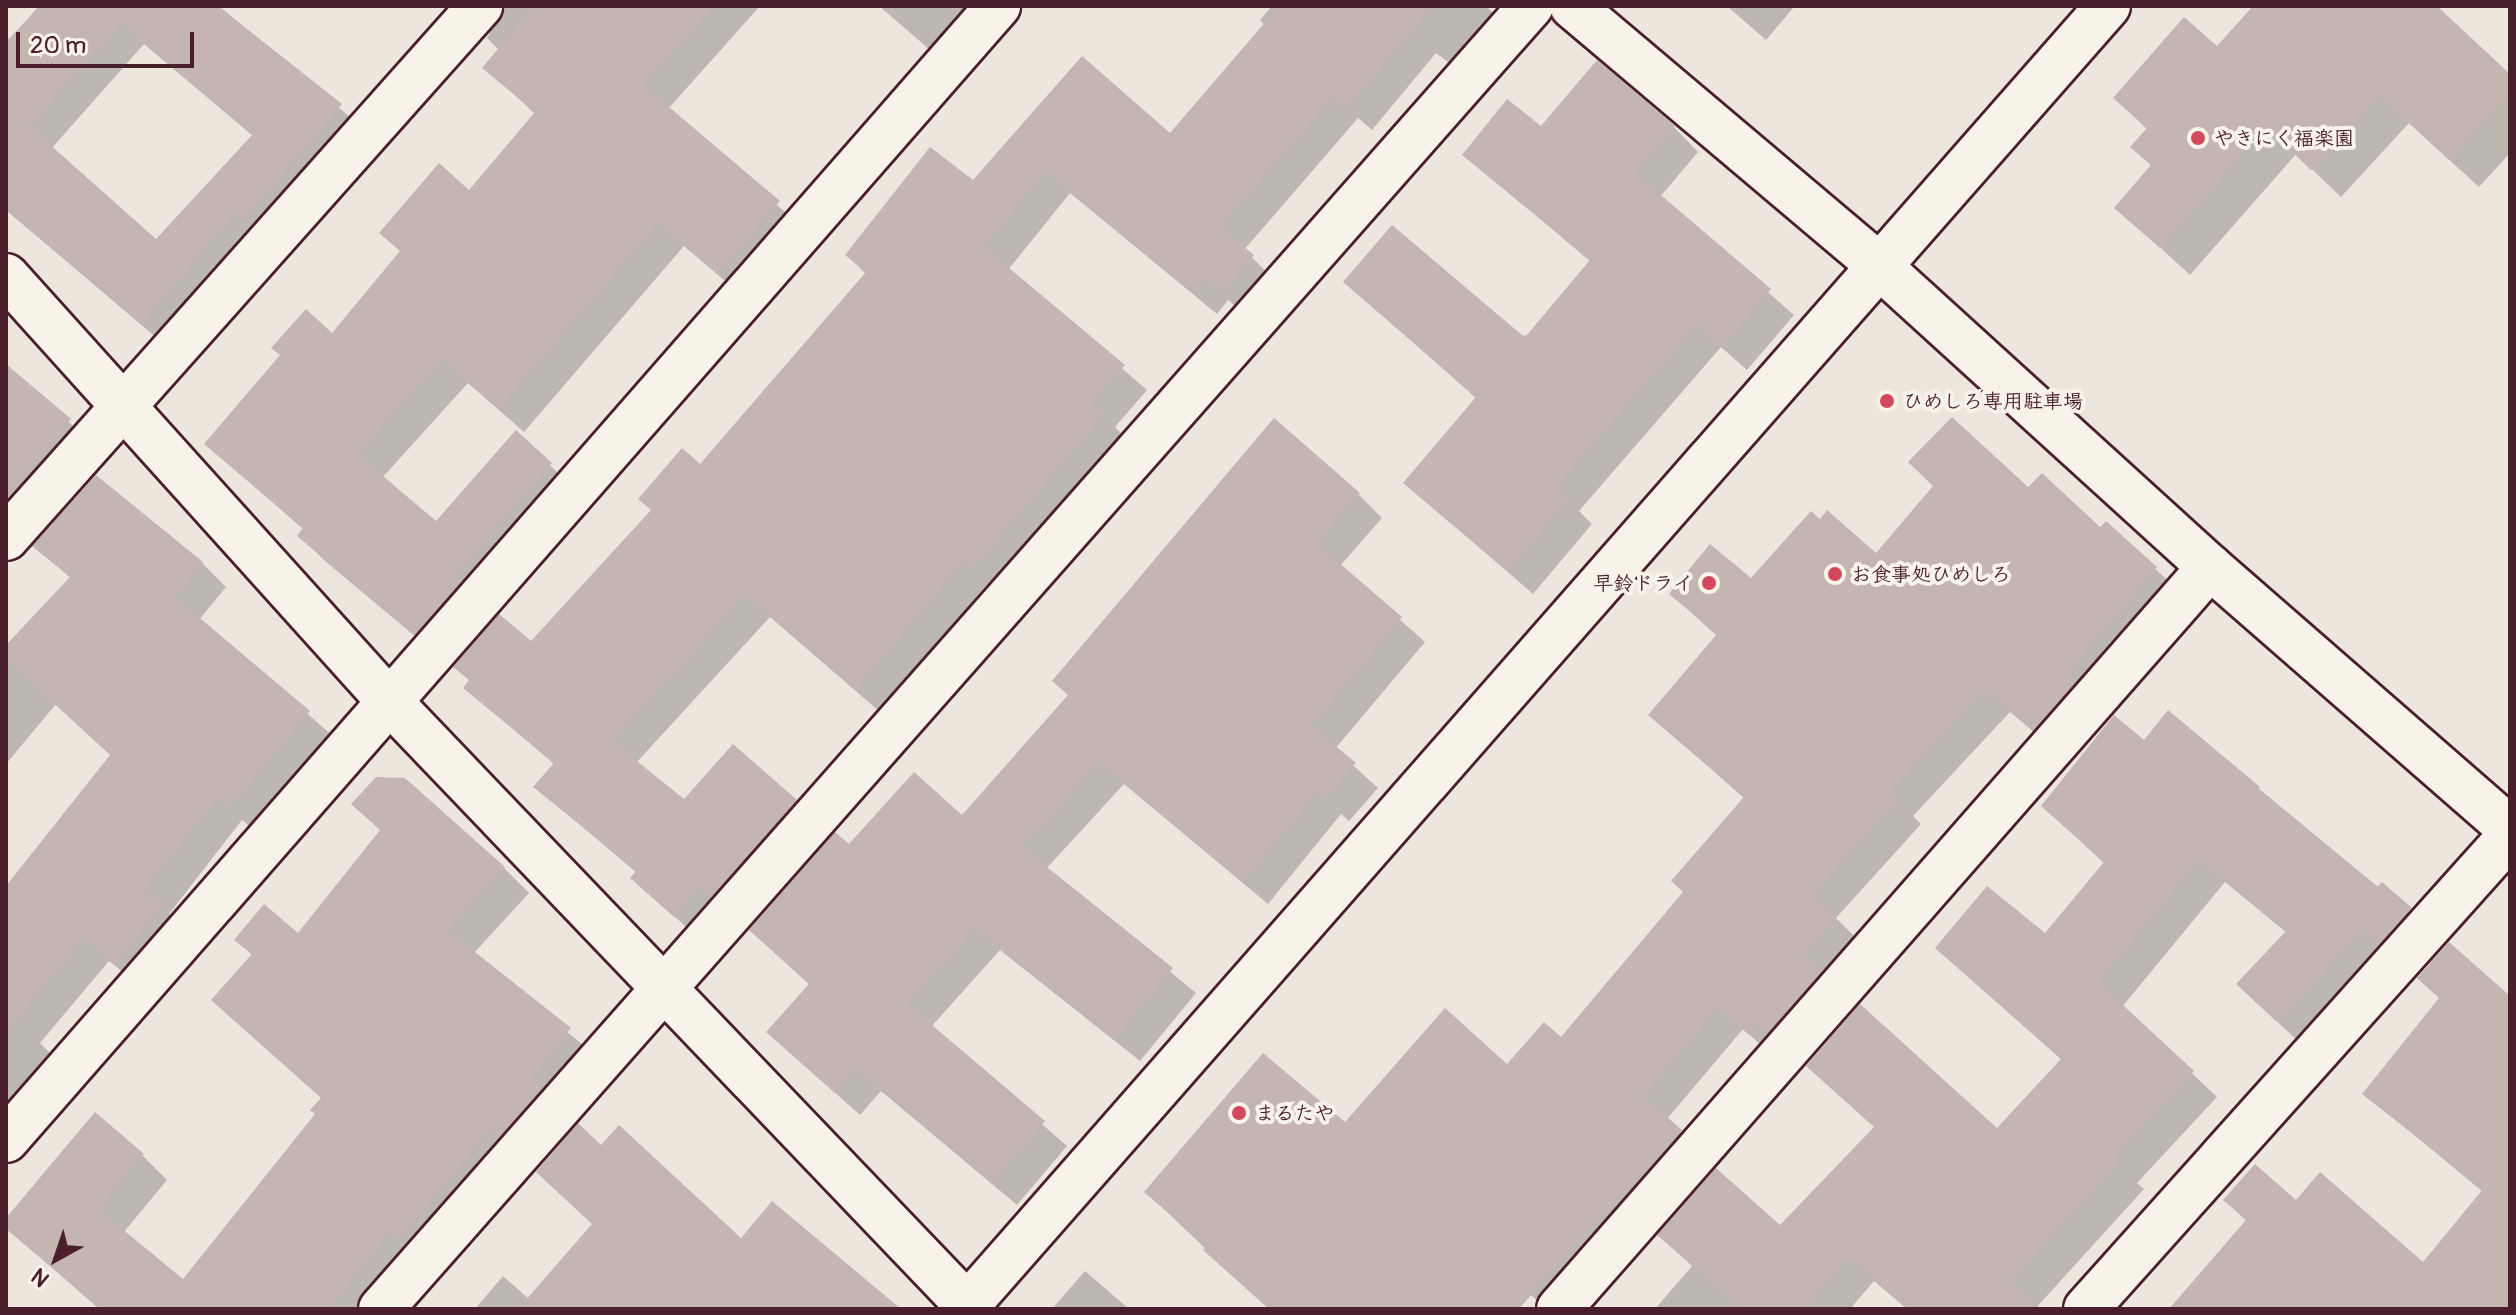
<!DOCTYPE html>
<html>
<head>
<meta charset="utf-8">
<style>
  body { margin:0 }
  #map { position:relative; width:2516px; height:1315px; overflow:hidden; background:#ece6dd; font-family:Pangolin,"Klee One",sans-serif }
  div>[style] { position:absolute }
  .shadow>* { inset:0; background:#0003 }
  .building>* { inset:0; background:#c4b5b0 }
  .roads { filter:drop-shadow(2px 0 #4a1f2b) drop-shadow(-2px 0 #4a1f2b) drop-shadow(0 2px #4a1f2b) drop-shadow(0 -2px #4a1f2b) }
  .street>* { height:44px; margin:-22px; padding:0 22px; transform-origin:22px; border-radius:22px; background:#f7f3e8 }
  .secondary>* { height:44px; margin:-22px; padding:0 22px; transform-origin:22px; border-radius:22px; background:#f7f3e8 }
  .dots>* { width:22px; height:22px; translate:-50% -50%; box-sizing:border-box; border:4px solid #f7f3e8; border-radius:50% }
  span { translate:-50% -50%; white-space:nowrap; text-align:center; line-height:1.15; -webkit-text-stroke:8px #f7f3e8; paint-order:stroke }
  .poi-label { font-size:20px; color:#4a1f2b; font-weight:700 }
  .left { translate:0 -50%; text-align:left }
  .right { translate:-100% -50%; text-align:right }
  .frame { position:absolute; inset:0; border:8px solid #4a1f2b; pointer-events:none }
  .north { position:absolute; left:16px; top:1219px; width:80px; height:80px; -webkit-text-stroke:6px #f7f3e8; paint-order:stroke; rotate:220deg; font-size:22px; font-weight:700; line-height:32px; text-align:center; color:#4a1f2b }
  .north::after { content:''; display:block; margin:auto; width:28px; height:36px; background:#4a1f2b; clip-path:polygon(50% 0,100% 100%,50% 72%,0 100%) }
  .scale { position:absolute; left:16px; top:32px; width:178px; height:36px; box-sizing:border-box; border:4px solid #4a1f2b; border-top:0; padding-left:10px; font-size:24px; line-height:28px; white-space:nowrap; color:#4a1f2b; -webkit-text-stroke:6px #f7f3e8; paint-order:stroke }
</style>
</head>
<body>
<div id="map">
  <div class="shadow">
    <i style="clip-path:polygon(evenodd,40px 6px,219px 6px,363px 128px,165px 345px,6px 210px,6px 42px,40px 6px,144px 44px,253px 136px,156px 242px,51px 149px,144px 44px)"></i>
    <i style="clip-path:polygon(442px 6px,760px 6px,668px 109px,803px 228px,744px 297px,684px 246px,524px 432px,468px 383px,382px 478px,436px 524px,516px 433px,576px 490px,441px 658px,325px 561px,300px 536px,304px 530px,207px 444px,332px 335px,469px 193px,535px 114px,485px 67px,499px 50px,487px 38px,506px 6px,498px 6px,472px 31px)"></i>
    <i style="clip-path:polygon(879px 6px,966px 6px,929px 49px)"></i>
    <i style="clip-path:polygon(1272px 6px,1486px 6px,1493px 13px,1452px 65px,1436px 53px,1372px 130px,1358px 118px,1244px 250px,1276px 281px,1247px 316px,1228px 300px,1217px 314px,1070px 193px,1008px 270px,1147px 390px,1115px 427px,1127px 439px,998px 590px,989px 582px,880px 712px,770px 617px,636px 763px,685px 801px,796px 801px,820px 825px,699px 939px,633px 878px,637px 873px,535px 787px,555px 765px,466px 688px,532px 643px,700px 467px,866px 274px,847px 255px,973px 183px,1170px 136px,1265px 26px,1260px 20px)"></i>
    <i style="clip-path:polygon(1727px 6px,1794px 6px,1794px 7px,1766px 40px)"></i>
    <i style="clip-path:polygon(2256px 6px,2434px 6px,2510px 77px,2510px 153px,2479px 187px,2409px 123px,2341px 197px,2296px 154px,2190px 275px,2117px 208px,2152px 167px,2133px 147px,2148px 130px,2115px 98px,2217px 49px)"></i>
    <i style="clip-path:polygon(1674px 127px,1698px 152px,1660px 197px,1794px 315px,1747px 370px,1721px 347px,1579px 511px,1592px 524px,1533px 594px,1406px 483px,1477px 399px,1346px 282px,1528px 337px,1591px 262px,1465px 155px,1542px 129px)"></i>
    <i style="clip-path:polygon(22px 380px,94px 445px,6px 506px,6px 399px)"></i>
    <i style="clip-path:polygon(2028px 490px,2100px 530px,2106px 523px,2180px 592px,2059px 753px,2010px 712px,1913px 816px,1921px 824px,1836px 918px,1860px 942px,1774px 1057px,1743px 1029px,1667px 1119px,1704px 1155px,1546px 1309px,1531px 1295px,1519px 1309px,1269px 1309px,1146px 1192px,1507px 1067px,1561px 1040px,1685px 893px,1745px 799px,1650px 715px,1718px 637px,1671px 594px,1876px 556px)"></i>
    <i style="clip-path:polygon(1358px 494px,1382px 518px,1340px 566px,1425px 642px,1335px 749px,1378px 788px,1349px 821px,1341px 814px,1268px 904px,1124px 784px,1046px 869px,1196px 993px,1140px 1061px,1000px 950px,931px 1027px,1067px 1146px,1017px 1205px,881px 1091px,860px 1115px,793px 1055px,810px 985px,751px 930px,849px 847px,962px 817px)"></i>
    <i style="clip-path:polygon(56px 563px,202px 563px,226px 587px,199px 620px,333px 736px,254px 830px,242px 820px,169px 914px,186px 931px,140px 986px,109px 961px,40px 1043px,67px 1070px,6px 1115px,6px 889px,112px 756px,56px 704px,6px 764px,6px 648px,71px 579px)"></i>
    <i style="clip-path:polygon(2144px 743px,2258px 788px,2435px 934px,2302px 1045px,2264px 1009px,2287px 933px,2225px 882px,2122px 1007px,2217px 1097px,2137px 1183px,2144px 1189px,2035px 1309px,1907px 1309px,1874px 1281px,1850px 1309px,1655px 1309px,1692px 1266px,1660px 1235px,1780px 1227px,1997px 1130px,2063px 1061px,1937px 948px,2045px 936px,2105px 864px,2043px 806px)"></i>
    <i style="clip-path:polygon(504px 868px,529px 893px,473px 954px,594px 1054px,373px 1309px,99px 1309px,6px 1227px,6px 1221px,142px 1155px,167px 1180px,123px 1233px,183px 1282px,317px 1114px,322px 1099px,253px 956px,237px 940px,298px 936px)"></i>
    <i style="clip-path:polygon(2510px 999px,2510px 1309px,2171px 1309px,2247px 1222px,2226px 1200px,2296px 1203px,2424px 1265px,2483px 1192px,2365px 1094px)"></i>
    <i style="clip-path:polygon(601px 1148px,741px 1241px,899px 1309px,475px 1309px,503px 1276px,529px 1299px,594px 1225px)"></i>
    <i style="clip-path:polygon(1085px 1271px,1129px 1309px,1052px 1309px)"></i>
  </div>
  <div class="building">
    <i style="clip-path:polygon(evenodd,39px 6px,218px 6px,342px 104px,244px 219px,236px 212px,142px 324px,6px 210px,6px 43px,39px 6px,121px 23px,253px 134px,156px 239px,29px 126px,121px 23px)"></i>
    <i style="clip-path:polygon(534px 6px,713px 6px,643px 85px,780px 201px,718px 273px,658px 222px,498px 409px,442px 359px,357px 454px,436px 521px,516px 430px,552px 463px,453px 576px,461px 582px,415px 635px,297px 536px,303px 528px,204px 444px,280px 355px,271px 348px,306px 309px,332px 333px,400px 251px,379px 233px,439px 163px,469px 190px,535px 112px,482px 68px)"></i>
    <i style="clip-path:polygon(1279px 6px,1432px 6px,1347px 108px,1333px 96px,1220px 227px,1254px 255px,1222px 293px,1203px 278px,1192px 291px,1045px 171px,984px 247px,1125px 365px,1091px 403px,1104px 414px,973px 568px,964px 560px,856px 689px,745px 595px,612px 741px,684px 799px,733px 744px,797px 800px,712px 897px,700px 887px,674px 917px,630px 878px,637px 870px,533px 787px,554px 763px,463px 688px,469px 680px,453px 667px,499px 614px,531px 641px,651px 510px,638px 499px,682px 448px,700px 464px,866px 272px,845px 255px,930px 147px,973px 180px,1082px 56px,1170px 133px)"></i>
    <i style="clip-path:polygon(2253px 6px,2437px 6px,2510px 74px,2510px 94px,2449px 160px,2380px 96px,2311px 170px,2266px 127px,2160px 248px,2114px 208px,2151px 165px,2130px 147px,2147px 128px,2113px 98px,2184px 17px,2217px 46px)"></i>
    <i style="clip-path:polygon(1597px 60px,1675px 126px,1635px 173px,1771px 289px,1722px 347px,1696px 325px,1556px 486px,1569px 498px,1508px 572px,1403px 483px,1476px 397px,1343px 282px,1392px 225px,1523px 336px,1527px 335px,1590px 260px,1462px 155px,1507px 99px,1541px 126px)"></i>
    <i style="clip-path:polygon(6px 364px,71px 419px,6px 500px)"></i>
    <i style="clip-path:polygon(1952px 417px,2028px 487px,2042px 473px,2100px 527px,2106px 521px,2157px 567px,2065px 674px,2075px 683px,2034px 730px,1985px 690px,1890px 791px,1899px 799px,1812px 894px,1837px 917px,1805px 954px,1823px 970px,1769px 1032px,1759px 1024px,1749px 1035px,1718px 1007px,1643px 1096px,1682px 1130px,1678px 1135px,1516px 1309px,1269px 1309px,1203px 1250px,1207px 1246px,1144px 1192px,1263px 1053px,1345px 1122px,1445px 1008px,1507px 1064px,1544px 1022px,1561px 1037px,1683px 892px,1671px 881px,1744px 797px,1648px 715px,1717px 634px,1669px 594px,1710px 544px,1751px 578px,1811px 511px,1820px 519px,1827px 510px,1876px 553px,1933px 486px,1908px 462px)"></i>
    <i style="clip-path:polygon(1274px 418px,1360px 493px,1316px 543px,1402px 617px,1311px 726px,1356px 763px,1325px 799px,1317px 792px,1243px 882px,1099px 762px,1022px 847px,1173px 968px,1115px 1039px,975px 928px,907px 1004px,1045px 1121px,993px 1183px,857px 1069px,835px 1093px,766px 1032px,809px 984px,749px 930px,835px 832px,849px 844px,914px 772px,962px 815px,1068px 695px,1052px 681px)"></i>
    <i style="clip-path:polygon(96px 475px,203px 562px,175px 597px,310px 711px,229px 808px,217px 798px,144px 890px,163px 905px,114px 964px,84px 938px,6px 1031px,6px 886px,110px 755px,6px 659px,6px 645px,70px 577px,32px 546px)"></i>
    <i style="clip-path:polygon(2168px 710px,2260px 787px,2257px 790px,2377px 887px,2382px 882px,2412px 908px,2379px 944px,2363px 930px,2277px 1022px,2236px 984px,2287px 930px,2199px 859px,2098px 982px,2194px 1071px,2114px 1157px,2120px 1163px,2009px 1281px,2041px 1309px,1908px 1309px,1849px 1258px,1804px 1309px,1742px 1309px,1657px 1235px,1716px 1168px,1780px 1225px,1874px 1127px,1806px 1066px,1860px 1004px,1997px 1128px,2061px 1059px,1935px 948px,1987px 886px,2045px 933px,2104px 862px,2041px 806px,2114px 715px,2144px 740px)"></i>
    <i style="clip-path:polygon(376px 777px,405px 778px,505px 867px,447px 930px,571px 1028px,531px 1079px,542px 1089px,499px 1138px,490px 1129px,400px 1239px,390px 1231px,329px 1309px,101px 1309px,6px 1229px,6px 1218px,95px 1112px,144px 1154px,98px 1209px,183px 1279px,315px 1114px,310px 1110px,321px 1098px,211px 1000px,252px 954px,234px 940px,264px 904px,298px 933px,380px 830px,351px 804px)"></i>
    <i style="clip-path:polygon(2449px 942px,2510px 996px,2510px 1309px,2169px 1309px,2246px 1220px,2223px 1200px,2255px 1164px,2296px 1200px,2320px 1172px,2423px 1262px,2483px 1189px,2362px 1094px,2439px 998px,2417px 978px)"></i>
    <i style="clip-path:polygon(578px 1123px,601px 1145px,619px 1125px,741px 1238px,772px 1201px,901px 1309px,518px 1309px,592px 1224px,536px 1172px)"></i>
  </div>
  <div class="roads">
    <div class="street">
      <i style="left:1572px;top:6px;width:401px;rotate:40.2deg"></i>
      <i style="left:1878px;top:265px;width:449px;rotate:42.3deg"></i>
      <i style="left:2210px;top:567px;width:398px;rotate:41.1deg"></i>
      <i style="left:6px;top:276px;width:571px;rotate:47.98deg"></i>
      <i style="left:388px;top:700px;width:843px;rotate:46.25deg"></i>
      <i style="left:6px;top:538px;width:713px;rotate:-48.3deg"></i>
      <i style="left:6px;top:1140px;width:1507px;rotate:-48.82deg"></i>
      <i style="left:381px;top:1309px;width:1738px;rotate:-48.57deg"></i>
      <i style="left:1559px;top:1309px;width:987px;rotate:-48.74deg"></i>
      <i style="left:2086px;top:1309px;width:635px;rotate:-48.13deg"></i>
    </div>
    <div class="secondary">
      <i style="left:964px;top:1309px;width:1734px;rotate:-48.72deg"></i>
    </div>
  </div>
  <div class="dots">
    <i style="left:2198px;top:138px;background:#d1495b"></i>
    <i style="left:1887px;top:401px;background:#d1495b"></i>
    <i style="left:1835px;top:574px;background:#d1495b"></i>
    <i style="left:1709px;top:583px;background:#d1495b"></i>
    <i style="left:1239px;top:1113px;background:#d1495b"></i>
  </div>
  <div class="poi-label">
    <span class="left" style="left:2214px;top:138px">やきにく福楽園</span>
    <span class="left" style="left:1903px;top:401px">ひめしろ専用駐車場</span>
    <span class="left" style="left:1851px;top:574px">お食事処ひめしろ</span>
    <span class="right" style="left:1693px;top:583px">早鈴ドライ</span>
    <span class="left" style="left:1255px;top:1113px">まるたや</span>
  </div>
  <div class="frame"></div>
  <div class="north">N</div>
  <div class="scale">20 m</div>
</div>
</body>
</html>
